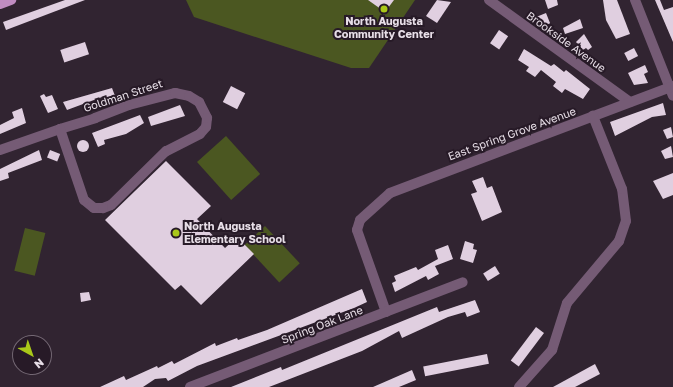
<!DOCTYPE html>
<html>
<head>
<meta charset="utf-8">
<style>
  body { margin:0 }
  #map { position:relative; width:673px; height:387px; overflow:hidden; background:#312431; font-family:"Golos Text",sans-serif }
  div>[style] { position:absolute }
  .green>* { inset:0; background:#4b5721; transform-origin:0 0 }
  .building>* { inset:0; background:#e0cfe0; transform-origin:0 0 }
  .round { border-radius:50% }
  .minor>* { height:10px; margin:-5px; padding:0 5px; transform-origin:5px; border-radius:5px; background:#755b75 }
  .major>* { height:10px; margin:-5px; padding:0 5px; transform-origin:5px; border-radius:5px; background:#c08cc1 }
  .dots>* { width:11px; height:11px; translate:-50% -50%; box-sizing:border-box; border:2px solid #271a27; border-radius:50% }
  span { translate:-50% -50%; white-space:nowrap; text-align:center; line-height:1.15; -webkit-text-stroke:4px #271a27; paint-order:stroke }
  .poi-label { font-size:11px; color:#e7dee7; font-weight:700 }
  .left { translate:0 -50%; text-align:left }
  .street-label { font-size:11px; color:#e7dee7 }
  .north { position:absolute; left:12px; top:335px; width:40px; height:40px; box-sizing:border-box; background:#271a27; border:1px solid #746874; border-radius:50%; rotate:140deg; font-size:11px; font-weight:700; line-height:16px; text-align:center; color:#e7dee7 }
  .north::after { content:''; display:block; margin:auto; width:14px; height:18px; background:#a9c719; clip-path:polygon(50% 0,100% 100%,50% 72%,0 100%) }
</style>
</head>
<body>
<div id="map">
  <div class="green">
    <i style="clip-path:polygon(186px 0,415px 0,369px 68px,351px 68px,194px 17px)"></i>
    <i style="left:226px;top:136px;width:51px;height:39px;rotate:48deg"></i>
    <i style="left:265px;top:226px;width:51px;height:28px;rotate:47deg"></i>
    <i style="left:25px;top:228px;width:21px;height:44px;rotate:14deg"></i>
  </div>
  <div class="building">
    <i style="clip-path:polygon(65px 0,85px 0,6px 30px,3px 22px)"></i>
    <i style="clip-path:polygon(368px 0,394px 0,385px 12px)"></i>
    <i style="clip-path:polygon(437px 0,451px 2px,437px 23px,426px 16px)"></i>
    <i style="clip-path:polygon(545px 0,557px 0,558px 5px,548px 9px)"></i>
    <i style="clip-path:polygon(603px 0,617px 0,630px 34px,616px 39px,606px 20px)"></i>
    <i style="clip-path:polygon(655px 0,660px 0,664px 10px,673px 7px,673px 42px)"></i>
    <i style="left:546px;top:13px;width:11px;height:10px;rotate:68deg"></i>
    <i style="clip-path:polygon(580px 19px,583px 28px,565px 34px,563px 28px)"></i>
    <i style="left:499px;top:30px;width:11px;height:16px;rotate:34deg"></i>
    <i style="clip-path:polygon(584px 34px,592px 47px,588px 50px,586px 48px,583px 50px,576px 42px)"></i>
    <i style="left:85px;top:42px;width:13px;height:26px;rotate:72deg"></i>
    <i style="left:634px;top:48px;width:9px;height:11px;rotate:63deg"></i>
    <i style="clip-path:polygon(524px 49px,551px 66px,554px 64px,564px 72px,566px 70px,590px 89px,583px 99px,565px 89px,562px 93px,553px 86px,556px 82px,541px 70px,535px 77px,526px 71px,529px 67px,518px 60px)"></i>
    <i style="clip-path:polygon(645px 65px,648px 72px,644px 74px,648px 83px,634px 85px,628px 73px)"></i>
    <i style="left:231px;top:86px;width:16px;height:18px;rotate:27deg"></i>
    <i style="clip-path:polygon(112px 88px,115px 96px,103px 100px,102px 97px,67px 110px,63px 102px)"></i>
    <i style="clip-path:polygon(44px 94px,46px 97px,52px 95px,58px 109px,48px 113px,40px 96px)"></i>
    <i style="clip-path:polygon(663px 103px,666px 115px,652px 117px,615px 136px,610px 122px)"></i>
    <i style="clip-path:polygon(180px 105px,185px 116px,151px 126px,148px 117px)"></i>
    <i style="clip-path:polygon(22px 108px,26px 123px,0 134px,0 125px,14px 118px,12px 112px)"></i>
    <i style="clip-path:polygon(140px 115px,144px 123px,126px 134px,104px 140px,105px 144px,98px 147px,92px 133px)"></i>
    <i style="clip-path:polygon(671px 127px,673px 137px,667px 139px,663px 130px)"></i>
    <i class="round" style="left:77px;top:140px;width:12px;height:12px"></i>
    <i style="clip-path:polygon(671px 146px,673px 157px,665px 159px,661px 151px)"></i>
    <i style="clip-path:polygon(39px 150px,42px 160px,8px 173px,9px 178px,0 181px,0 169px)"></i>
    <i style="left:50px;top:150px;width:11px;height:8px;rotate:22deg"></i>
    <i style="clip-path:polygon(166px 161px,211px 206px,197px 219px,225px 248px,237px 237px,254px 254px,201px 305px,181px 285px,175px 290px,105px 220px)"></i>
    <i style="clip-path:polygon(673px 173px,673px 195px,663px 199px,653px 181px)"></i>
    <i style="clip-path:polygon(483px 177px,487px 188px,492px 186px,502px 212px,482px 221px,471px 194px,477px 192px,472px 181px)"></i>
    <i style="clip-path:polygon(465px 241px,474px 244px,473px 249px,477px 250px,473px 263px,460px 259px)"></i>
    <i style="clip-path:polygon(448px 245px,453px 259px,435px 266px,439px 274px,428px 280px,426px 276px,395px 292px,392px 283px,396px 281px,394px 276px,416px 267px,418px 270px,438px 259px,435px 250px)"></i>
    <i style="left:495px;top:266px;width:9px;height:14px;rotate:58deg"></i>
    <i style="clip-path:polygon(362px 289px,367px 302px,354px 308px,197px 366px,168px 381px,166px 378px,155px 379px,143px 387px,100px 387px,124px 376px,126px 380px,157px 366px,158px 368px,172px 361px,174px 364px,215px 343px,216px 346px,237px 338px,238px 340px,267px 330px)"></i>
    <i style="clip-path:polygon(89px 292px,91px 300px,81px 302px,80px 293px)"></i>
    <i style="clip-path:polygon(475px 300px,480px 312px,467px 317px,465px 312px,448px 317px,402px 338px,399px 331px,362px 351px,269px 387px,231px 387px,281px 367px,282px 370px,437px 307px,439px 312px)"></i>
    <i style="left:536px;top:327px;width:10px;height:42px;rotate:37deg"></i>
    <i style="left:487px;top:354px;width:10px;height:65px;rotate:79deg"></i>
    <i style="clip-path:polygon(595px 364px,600px 374px,575px 387px,553px 387px)"></i>
    <i style="clip-path:polygon(412px 370px,416px 380px,399px 387px,373px 387px)"></i>
  </div>
  <div class="minor">
    <i style="left:489px;top:0;width:174px;rotate:35.9deg"></i>
    <i style="left:635px;top:0;width:103px;rotate:68.4deg"></i>
    <i style="left:0;top:150px;width:64px;rotate:-19.3deg"></i>
    <i style="left:60px;top:129px;width:37px;rotate:-17deg"></i>
    <i style="left:95px;top:118px;width:36px;rotate:-21deg"></i>
    <i style="left:129px;top:105px;width:48px;rotate:-14.6deg"></i>
    <i style="left:175px;top:93px;width:14px;rotate:12deg"></i>
    <i style="left:189px;top:96px;width:12px;rotate:31deg"></i>
    <i style="left:199px;top:102px;width:18px;rotate:63deg"></i>
    <i style="left:207px;top:118px;width:9px;rotate:96deg"></i>
    <i style="left:206px;top:127px;width:9px;rotate:131deg"></i>
    <i style="left:200px;top:134px;width:38px;rotate:153deg"></i>
    <i style="left:166px;top:151px;width:77px;rotate:135.5deg"></i>
    <i style="left:111px;top:205px;width:9px;rotate:159deg"></i>
    <i style="left:103px;top:208px;width:9px;rotate:180deg"></i>
    <i style="left:94px;top:208px;width:13px;rotate:-141deg"></i>
    <i style="left:84px;top:200px;width:75px;rotate:-108.7deg"></i>
    <i style="left:386px;top:312px;width:87px;rotate:-109.5deg"></i>
    <i style="left:357px;top:230px;width:10px;rotate:-73deg"></i>
    <i style="left:360px;top:220px;width:40px;rotate:-42deg"></i>
    <i style="left:390px;top:193px;width:303px;rotate:-20.7deg"></i>
    <i style="left:190px;top:387px;width:292px;rotate:-21deg"></i>
    <i style="left:519px;top:387px;width:50px;rotate:-48.3deg"></i>
    <i style="left:552px;top:350px;width:49px;rotate:-72.3deg"></i>
    <i style="left:567px;top:303px;width:81px;rotate:-50deg"></i>
    <i style="left:619px;top:241px;width:21px;rotate:-71deg"></i>
    <i style="left:626px;top:221px;width:32px;rotate:-97deg"></i>
    <i style="left:622px;top:189px;width:79px;rotate:-111.7deg"></i>
  </div>
  <div class="major">
    <i style="left:0;top:4px;width:12px;rotate:-20deg"></i>
  </div>
  <div class="dots">
    <i style="left:384px;top:9px;background:#a9c719"></i>
    <i style="left:176px;top:233px;background:#a9c719"></i>
  </div>
  <div class="poi-label">
    <span style="left:384px;top:28px">North Augusta<br>Community Center</span>
    <span class="left" style="left:184px;top:233px">North Augusta<br>Elementary School</span>
  </div>
  <div class="street-label">
    <span style="left:566px;top:42px;rotate:36deg">Brookside Avenue</span>
    <span style="left:123px;top:96px;rotate:-18deg">Goldman Street</span>
    <span style="left:512px;top:134px;rotate:-20deg">East Spring Grove Avenue</span>
    <span style="left:322px;top:325px;rotate:-21deg">Spring Oak Lane</span>
  </div>
  <div class="north">N</div>
</div>
</body>
</html>
